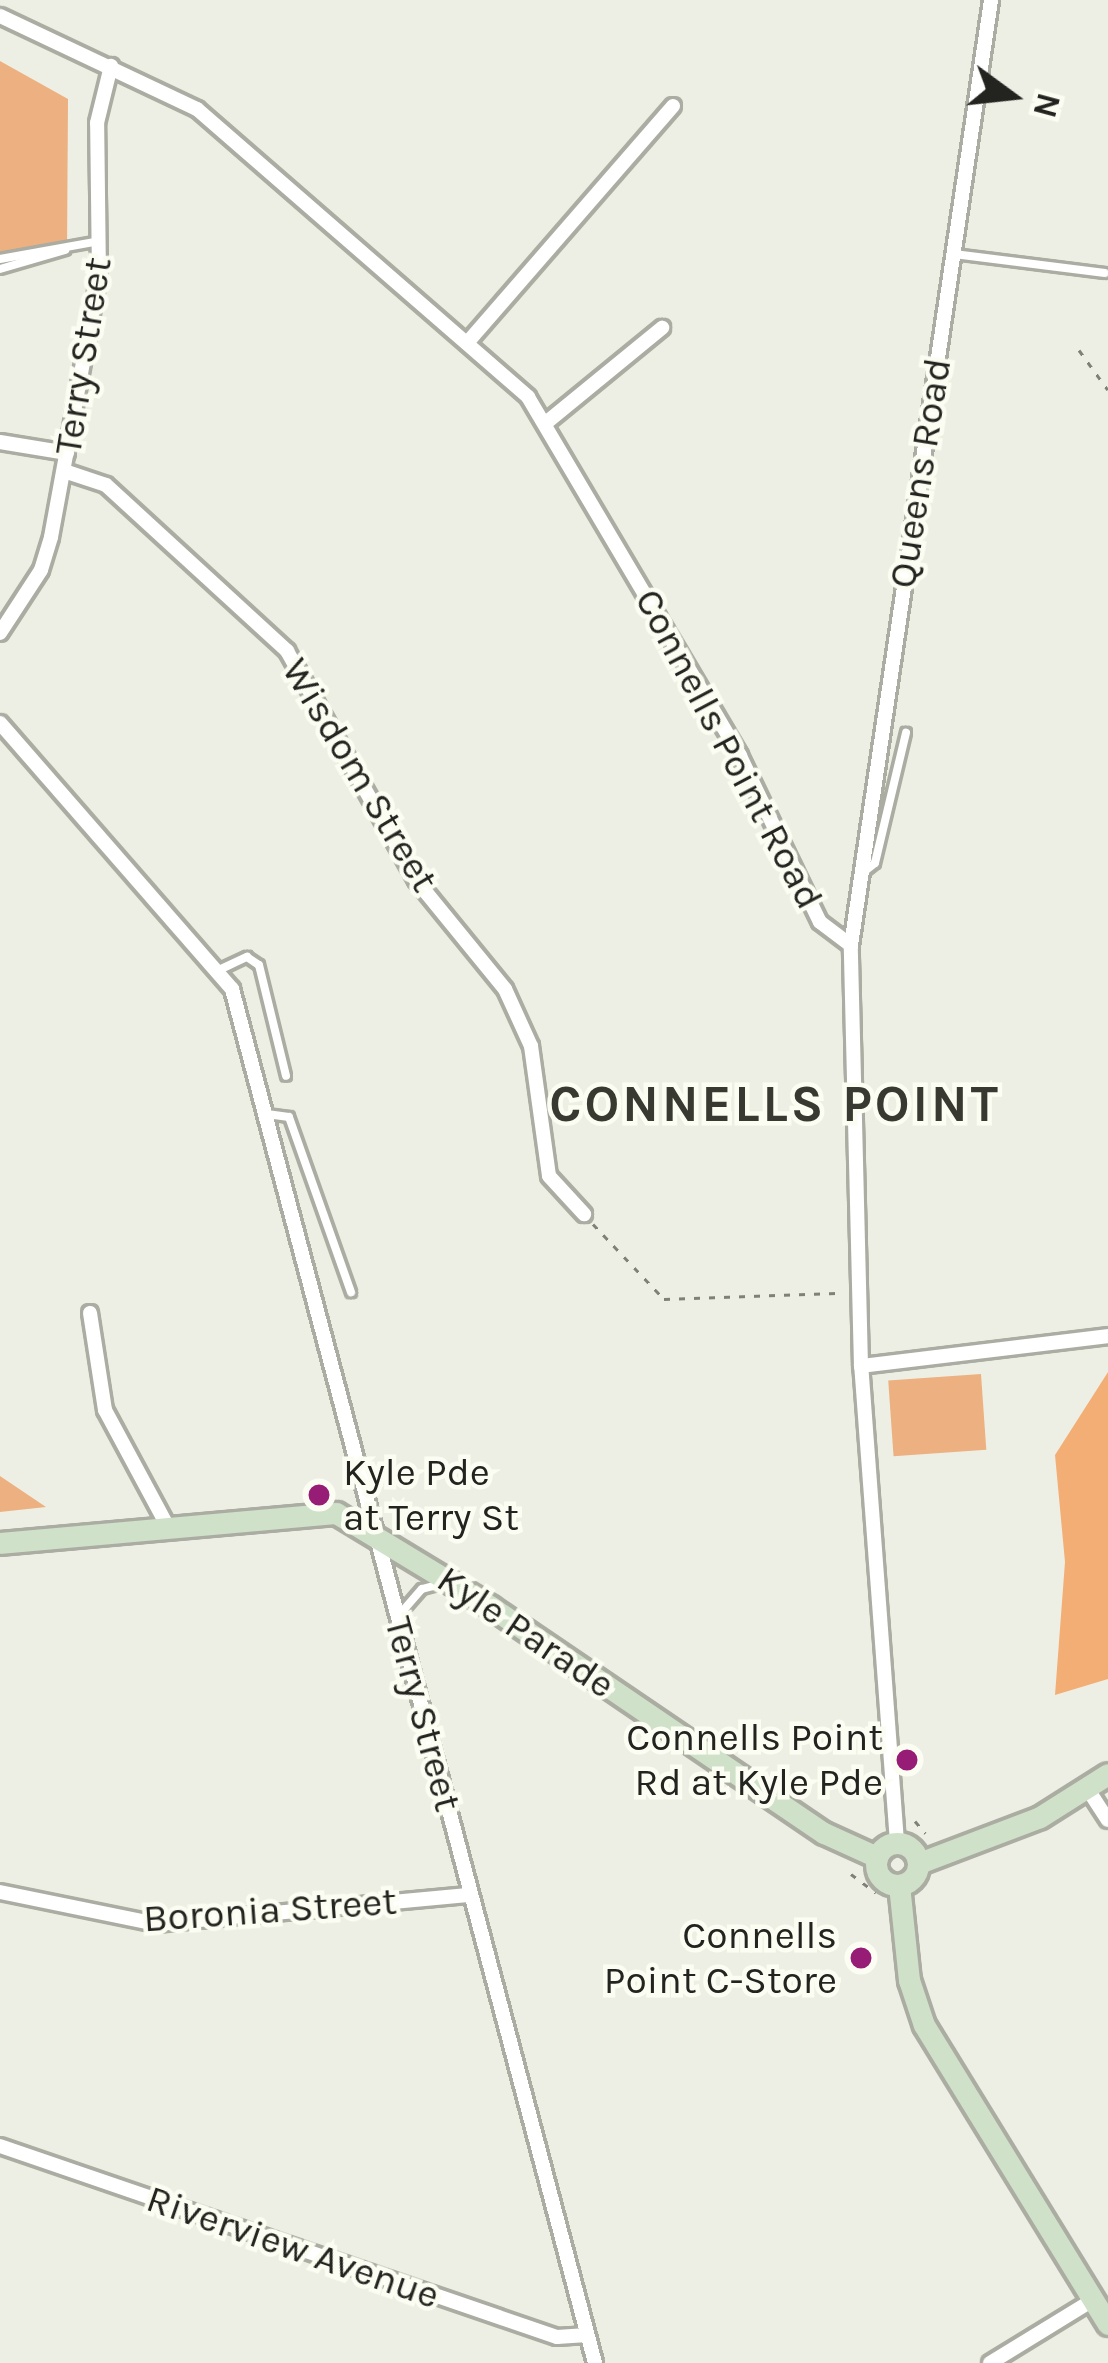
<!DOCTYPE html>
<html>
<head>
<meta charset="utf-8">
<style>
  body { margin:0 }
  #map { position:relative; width:1108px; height:2363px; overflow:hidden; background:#eeefe4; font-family:Karla,sans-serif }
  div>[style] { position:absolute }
  .green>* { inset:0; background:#edb080; transform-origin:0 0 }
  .forest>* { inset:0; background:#f3ae75 }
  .path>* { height:3px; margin-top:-1.5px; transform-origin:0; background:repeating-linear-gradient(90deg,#808079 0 6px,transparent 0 15px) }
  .roads { filter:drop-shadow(3px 0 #abaca2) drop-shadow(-3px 0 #abaca2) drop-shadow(0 3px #abaca2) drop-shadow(0 -3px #abaca2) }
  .lane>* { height:8px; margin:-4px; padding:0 4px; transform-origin:4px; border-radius:4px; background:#fff }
  .street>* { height:14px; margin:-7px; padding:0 7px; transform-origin:7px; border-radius:7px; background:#fff }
  .secondary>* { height:21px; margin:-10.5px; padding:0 10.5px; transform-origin:10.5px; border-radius:10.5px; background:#d0e1c9 }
  .secondary>.ring { margin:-10.5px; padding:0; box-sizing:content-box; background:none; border:21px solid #d0e1c9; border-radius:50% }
  .dots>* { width:33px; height:33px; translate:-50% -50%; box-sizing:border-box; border:6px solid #fcfdf2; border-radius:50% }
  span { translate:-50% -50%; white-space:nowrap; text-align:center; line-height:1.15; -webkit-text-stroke:9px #fcfdf2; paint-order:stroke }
  .street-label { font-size:39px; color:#23231f }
  .poi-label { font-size:39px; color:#23231f }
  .left { translate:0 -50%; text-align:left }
  .right { translate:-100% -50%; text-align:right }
  .district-label { font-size:51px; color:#383930; font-weight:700; letter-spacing:3px }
  .north { position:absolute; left:952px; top:36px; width:120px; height:120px; -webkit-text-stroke:9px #fcfdf2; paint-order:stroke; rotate:105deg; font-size:33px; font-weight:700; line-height:48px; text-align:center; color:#23231f }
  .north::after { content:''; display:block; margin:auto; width:42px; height:54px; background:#23231f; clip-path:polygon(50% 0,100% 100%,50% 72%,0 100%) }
</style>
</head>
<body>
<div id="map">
  <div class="green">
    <i style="clip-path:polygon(0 61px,68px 99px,67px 252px,0 265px)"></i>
    <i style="left:981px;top:1374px;width:76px;height:93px;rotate:86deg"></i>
    <i style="clip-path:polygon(0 1476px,46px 1507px,0 1512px)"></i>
  </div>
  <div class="forest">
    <i style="clip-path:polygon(1108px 1372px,1108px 1679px,1055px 1695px,1065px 1562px,1055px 1455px)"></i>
  </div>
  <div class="path">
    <i style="left:1079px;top:350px;width:49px;rotate:54.1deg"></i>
    <i style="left:593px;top:1224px;width:103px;rotate:46.6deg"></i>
    <i style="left:664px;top:1299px;width:173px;rotate:-2deg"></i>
    <i style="left:915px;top:1821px;width:16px;rotate:50deg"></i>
    <i style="left:851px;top:1874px;width:31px;rotate:37deg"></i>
  </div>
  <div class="roads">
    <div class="lane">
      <i style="left:954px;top:254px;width:152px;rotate:7.2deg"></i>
      <i style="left:0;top:259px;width:102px;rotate:-10.2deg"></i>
      <i style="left:0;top:269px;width:68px;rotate:-16.3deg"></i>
      <i style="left:860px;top:875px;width:19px;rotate:-39deg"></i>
      <i style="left:875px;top:863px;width:134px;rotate:-76.6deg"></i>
      <i style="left:221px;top:969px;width:29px;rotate:-25deg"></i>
      <i style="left:247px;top:957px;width:14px;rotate:34deg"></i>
      <i style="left:259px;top:965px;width:114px;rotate:76.3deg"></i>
      <i style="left:267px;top:1114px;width:22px;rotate:8deg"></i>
      <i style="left:289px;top:1117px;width:186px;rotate:70.5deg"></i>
      <i style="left:400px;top:1614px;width:33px;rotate:-49deg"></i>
      <i style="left:422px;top:1589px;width:24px;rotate:-15deg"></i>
    </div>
    <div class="street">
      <i style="left:0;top:16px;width:218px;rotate:25.3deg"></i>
      <i style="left:197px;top:109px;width:439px;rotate:41deg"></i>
      <i style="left:528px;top:397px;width:417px;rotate:59.4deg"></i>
      <i style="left:740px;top:756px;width:184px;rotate:64.3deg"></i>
      <i style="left:820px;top:922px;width:39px;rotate:37deg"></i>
      <i style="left:467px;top:343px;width:314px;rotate:-49deg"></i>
      <i style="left:547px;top:422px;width:149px;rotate:-39.3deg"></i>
      <i style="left:0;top:442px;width:68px;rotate:9.3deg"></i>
      <i style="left:64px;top:471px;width:44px;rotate:18.4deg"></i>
      <i style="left:106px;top:485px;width:246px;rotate:42.5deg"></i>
      <i style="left:287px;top:651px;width:263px;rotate:60.6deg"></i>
      <i style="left:416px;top:880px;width:141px;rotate:50.8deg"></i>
      <i style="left:505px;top:989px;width:63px;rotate:65.5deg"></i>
      <i style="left:531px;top:1046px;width:131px;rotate:82.1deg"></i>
      <i style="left:549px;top:1176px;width:52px;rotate:47.4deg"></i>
      <i style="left:0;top:633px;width:75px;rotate:-56.9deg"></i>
      <i style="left:41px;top:570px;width:34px;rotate:-73deg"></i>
      <i style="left:51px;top:537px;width:265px;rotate:-79.6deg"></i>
      <i style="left:99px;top:276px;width:153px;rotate:-90.7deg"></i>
      <i style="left:97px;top:123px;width:59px;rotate:-76.2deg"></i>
      <i style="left:0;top:723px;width:353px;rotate:48.9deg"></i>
      <i style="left:232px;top:989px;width:1421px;rotate:75.2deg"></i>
      <i style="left:90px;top:1313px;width:98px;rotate:81.2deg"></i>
      <i style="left:105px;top:1410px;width:131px;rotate:61.7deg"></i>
      <i style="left:861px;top:1366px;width:249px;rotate:-6.9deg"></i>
      <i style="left:1087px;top:1788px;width:38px;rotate:57deg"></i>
      <i style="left:897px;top:1842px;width:477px;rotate:-94.3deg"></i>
      <i style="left:861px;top:1366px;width:421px;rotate:-91.4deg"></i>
      <i style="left:851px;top:945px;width:955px;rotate:-81.57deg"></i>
      <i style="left:0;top:1892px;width:159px;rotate:11.6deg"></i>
      <i style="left:156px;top:1924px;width:316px;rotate:-5.3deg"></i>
      <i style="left:0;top:2146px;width:589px;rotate:18.93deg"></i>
      <i style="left:557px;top:2337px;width:30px;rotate:-4deg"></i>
      <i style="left:990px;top:2363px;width:121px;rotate:-31.5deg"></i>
    </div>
    <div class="secondary">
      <i style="left:0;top:1543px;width:337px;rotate:-5.1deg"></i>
      <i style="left:336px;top:1513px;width:181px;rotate:31.2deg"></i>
      <i style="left:491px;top:1607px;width:402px;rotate:34.2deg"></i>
      <i style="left:824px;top:1833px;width:58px;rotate:24.4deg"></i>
      <i class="ring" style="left:876px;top:1843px;width:21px;height:21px"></i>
      <i style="left:919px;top:1863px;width:129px;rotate:-20.8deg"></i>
      <i style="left:1040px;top:1817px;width:80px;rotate:-32.3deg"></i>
      <i style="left:899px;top:1885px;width:96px;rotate:84deg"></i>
      <i style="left:909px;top:1980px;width:47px;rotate:71.6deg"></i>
      <i style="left:924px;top:2025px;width:351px;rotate:58.4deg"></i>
    </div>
  </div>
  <div class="dots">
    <i style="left:319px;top:1495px;background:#971c75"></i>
    <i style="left:907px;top:1760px;background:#971c75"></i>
    <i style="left:861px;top:1958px;background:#971c75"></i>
  </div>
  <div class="street-label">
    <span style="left:83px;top:356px;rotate:-81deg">Terry Street</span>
    <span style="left:920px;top:473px;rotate:-81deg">Queens Road</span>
    <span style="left:729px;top:749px;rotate:62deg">Connells Point Road</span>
    <span style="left:360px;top:775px;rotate:59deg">Wisdom Street</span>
    <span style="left:526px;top:1632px;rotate:34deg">Kyle Parade</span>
    <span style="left:423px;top:1714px;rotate:75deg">Terry Street</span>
    <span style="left:270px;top:1910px;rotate:-4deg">Boronia Street</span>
    <span style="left:293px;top:2247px;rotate:19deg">Riverview Avenue</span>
  </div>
  <div class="poi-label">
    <span class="left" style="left:343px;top:1495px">Kyle Pde<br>at Terry St</span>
    <span class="right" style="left:883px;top:1760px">Connells Point<br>Rd at Kyle Pde</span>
    <span class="right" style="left:837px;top:1958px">Connells<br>Point C-Store</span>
  </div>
  <div class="district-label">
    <span style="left:775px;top:1104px">CONNELLS POINT</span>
  </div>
  <div class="north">N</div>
</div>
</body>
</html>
